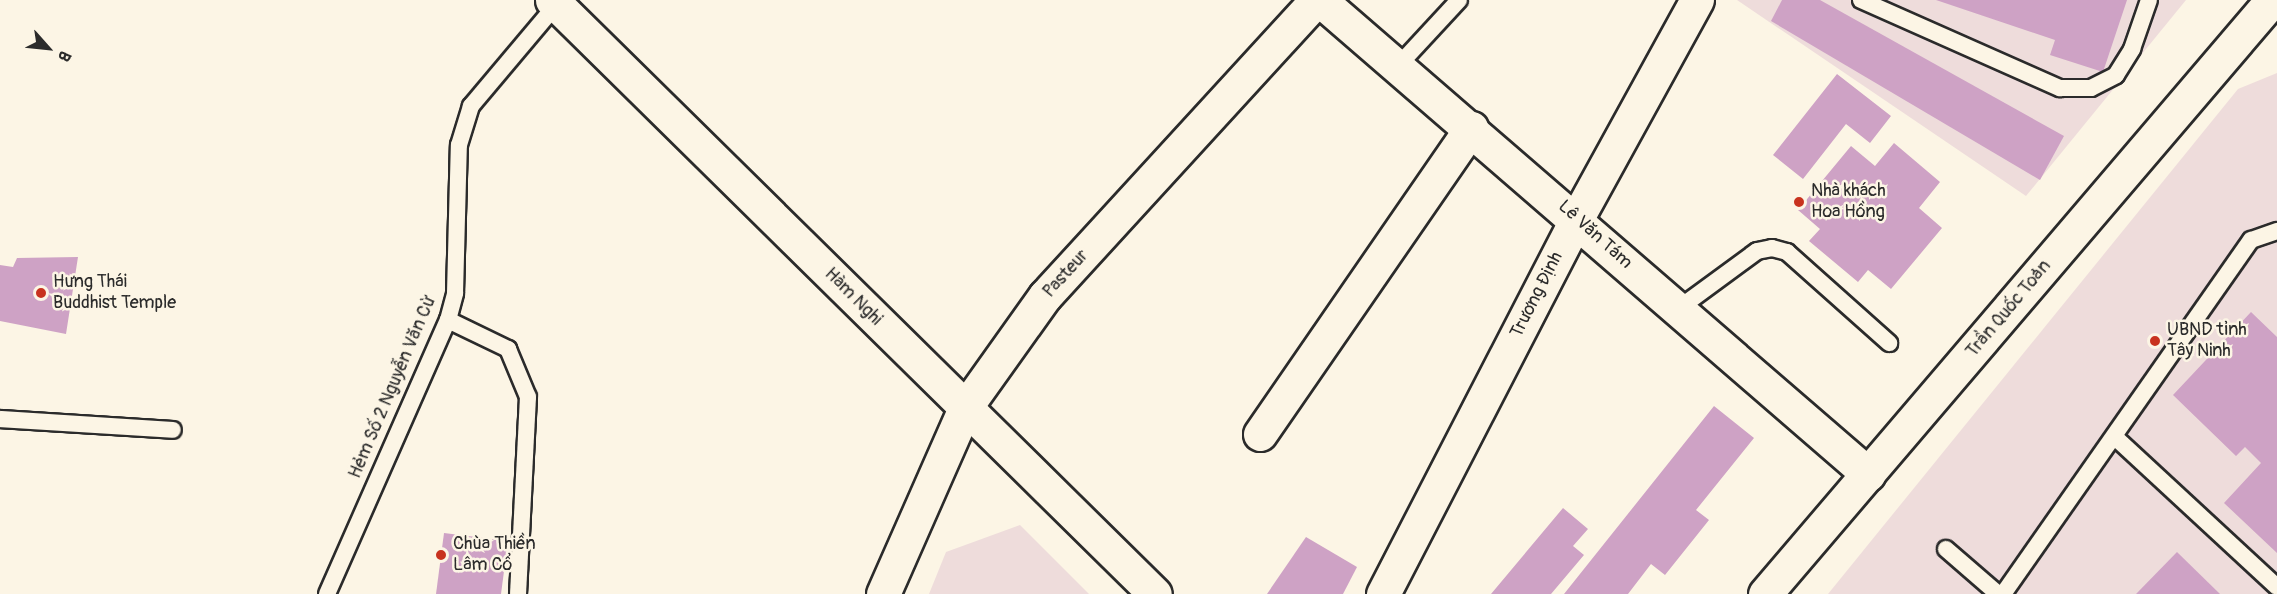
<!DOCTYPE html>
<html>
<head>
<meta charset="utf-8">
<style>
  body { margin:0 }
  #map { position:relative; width:2277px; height:594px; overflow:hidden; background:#fcf5e5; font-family:Pangolin,sans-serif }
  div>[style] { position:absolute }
  .built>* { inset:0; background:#eedcdb }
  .building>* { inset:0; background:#cea2c5 }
  .roads { filter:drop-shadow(2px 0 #2b2b2b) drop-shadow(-2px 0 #2b2b2b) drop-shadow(0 2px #2b2b2b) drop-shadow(0 -2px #2b2b2b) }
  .lane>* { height:16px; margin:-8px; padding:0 8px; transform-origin:8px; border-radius:8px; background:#fcf5e5 }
  .street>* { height:33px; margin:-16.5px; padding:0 16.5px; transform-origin:16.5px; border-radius:16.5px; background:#fcf5e5 }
  .dots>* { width:16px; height:16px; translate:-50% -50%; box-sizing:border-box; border:3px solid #fcf5e5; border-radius:50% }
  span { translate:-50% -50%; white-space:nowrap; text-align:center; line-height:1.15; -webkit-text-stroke:5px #fcf5e5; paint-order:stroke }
  .poi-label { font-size:18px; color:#2b2b2b }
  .left { translate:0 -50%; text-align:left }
  .street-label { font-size:18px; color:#2b2b2b }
  .north { position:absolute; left:18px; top:18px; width:60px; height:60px; -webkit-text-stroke:4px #fcf5e5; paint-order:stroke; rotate:117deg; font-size:16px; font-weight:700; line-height:24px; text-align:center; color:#2b2b2b }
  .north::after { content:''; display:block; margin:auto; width:21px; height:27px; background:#2b2b2b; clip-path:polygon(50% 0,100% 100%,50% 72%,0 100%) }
</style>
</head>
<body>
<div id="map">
  <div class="built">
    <i style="clip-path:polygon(1737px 0,2186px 0,2026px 196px)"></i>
    <i style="clip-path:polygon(2277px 73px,2277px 594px,1828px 594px,2238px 89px)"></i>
    <i style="clip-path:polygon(1020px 525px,1089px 594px,929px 594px,946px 552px)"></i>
  </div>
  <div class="building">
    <i style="clip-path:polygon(1782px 0,1820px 0,2064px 136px,2040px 180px,1771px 21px)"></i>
    <i style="clip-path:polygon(1936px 0,2127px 0,2103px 72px,2050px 55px,2055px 40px)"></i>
    <i style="clip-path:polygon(1837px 74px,1891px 116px,1870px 143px,1846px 124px,1803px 179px,1773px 155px)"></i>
    <i style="clip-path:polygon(1894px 143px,1940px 182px,1919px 208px,1942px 228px,1891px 289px,1868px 270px,1858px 282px,1809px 241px,1820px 229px,1798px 210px,1851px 146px,1875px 166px)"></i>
    <i style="clip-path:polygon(78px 257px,66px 334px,0 321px,0 265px,13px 267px,17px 258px)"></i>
    <i style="clip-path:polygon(2251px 312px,2277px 337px,2277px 553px,2224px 503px,2261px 463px,2245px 447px,2236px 456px,2173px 395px)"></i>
    <i style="clip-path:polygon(1714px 406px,1754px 438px,1696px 510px,1709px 520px,1665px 575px,1651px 564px,1628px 594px,1564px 594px)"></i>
    <i style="clip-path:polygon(1563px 508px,1588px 529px,1573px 546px,1584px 555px,1551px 594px,1491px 594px)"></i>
    <i style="clip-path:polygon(444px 533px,508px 541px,501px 594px,436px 594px)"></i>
    <i style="clip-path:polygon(1306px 537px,1357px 567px,1343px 594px,1267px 594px)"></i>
    <i style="clip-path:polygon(2177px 552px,2220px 594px,2136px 594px)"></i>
  </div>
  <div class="roads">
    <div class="lane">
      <i style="left:1861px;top:0;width:218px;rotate:23.9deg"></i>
      <i style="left:2060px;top:88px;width:31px"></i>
      <i style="left:2091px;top:88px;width:28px;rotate:-27deg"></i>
      <i style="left:2116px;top:75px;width:31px;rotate:-58deg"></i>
      <i style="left:2132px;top:49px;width:52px;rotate:-70.9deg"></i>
      <i style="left:1397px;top:67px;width:91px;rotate:-47.2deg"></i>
      <i style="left:1678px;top:309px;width:98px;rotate:-36.3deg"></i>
      <i style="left:1757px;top:251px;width:15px;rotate:-11deg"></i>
      <i style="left:1772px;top:248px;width:16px;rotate:15deg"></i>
      <i style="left:1787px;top:252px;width:137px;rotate:41.7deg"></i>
      <i style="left:448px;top:320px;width:67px;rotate:25.8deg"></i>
      <i style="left:508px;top:349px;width:52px;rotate:67.4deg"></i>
      <i style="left:528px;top:397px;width:197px;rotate:92.9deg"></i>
      <i style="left:0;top:419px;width:173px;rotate:3.6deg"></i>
      <i style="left:2116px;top:438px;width:219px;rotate:42.8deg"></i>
      <i style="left:1946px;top:549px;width:69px;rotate:40.9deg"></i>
      <i style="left:327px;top:594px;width:300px;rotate:-66.2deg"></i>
      <i style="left:448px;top:320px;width:28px;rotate:-75deg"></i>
      <i style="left:455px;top:293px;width:148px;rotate:-88.5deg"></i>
      <i style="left:459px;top:145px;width:41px;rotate:-72.9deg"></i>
      <i style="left:471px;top:106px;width:132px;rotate:-49.9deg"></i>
      <i style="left:2003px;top:594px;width:432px;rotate:-55deg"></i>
      <i style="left:2251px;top:240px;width:28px;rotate:-19deg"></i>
    </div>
    <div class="street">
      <i style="left:552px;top:0;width:846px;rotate:44.57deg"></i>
      <i style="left:1320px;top:0;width:725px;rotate:40.86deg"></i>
      <i style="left:1260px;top:434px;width:372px;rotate:-55.4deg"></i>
      <i style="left:883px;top:594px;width:203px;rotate:-66.2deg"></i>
      <i style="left:965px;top:408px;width:138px;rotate:-54.5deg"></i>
      <i style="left:1045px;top:296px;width:401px;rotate:-47.5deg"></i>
      <i style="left:1383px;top:594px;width:423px;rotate:-62.7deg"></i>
      <i style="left:1577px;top:218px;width:249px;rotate:-61.2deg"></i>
      <i style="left:1765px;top:594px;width:781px;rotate:-49.52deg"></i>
    </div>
  </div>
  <div class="dots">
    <i style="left:1799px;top:202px;background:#c8321e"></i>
    <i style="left:41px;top:293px;background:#c8321e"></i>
    <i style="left:2155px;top:341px;background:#c8321e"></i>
    <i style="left:441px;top:555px;background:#c8321e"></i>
  </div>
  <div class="poi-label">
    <span class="left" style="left:1811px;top:202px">Nhà khách<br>Hoa Hồng</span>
    <span class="left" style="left:53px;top:293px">Hưng Thái<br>Buddhist Temple</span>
    <span class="left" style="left:2167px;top:341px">UBND tỉnh<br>Tây Ninh</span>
    <span class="left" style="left:453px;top:555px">Chùa Thiền<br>Lâm Cổ</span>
  </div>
  <div class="street-label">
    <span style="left:1595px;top:235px;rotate:42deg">Lê Văn Tám</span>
    <span style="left:1066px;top:274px;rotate:-48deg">Pasteur</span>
    <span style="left:1537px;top:295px;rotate:-63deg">Trương Định</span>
    <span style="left:853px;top:297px;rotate:45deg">Hàm Nghi</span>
    <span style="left:2009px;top:309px;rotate:-50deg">Trần Quốc Toản</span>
    <span style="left:393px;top:387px;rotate:-67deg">Hẻm Số 2 Nguyễn Văn Cừ</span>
  </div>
  <div class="north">B</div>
</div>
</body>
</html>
